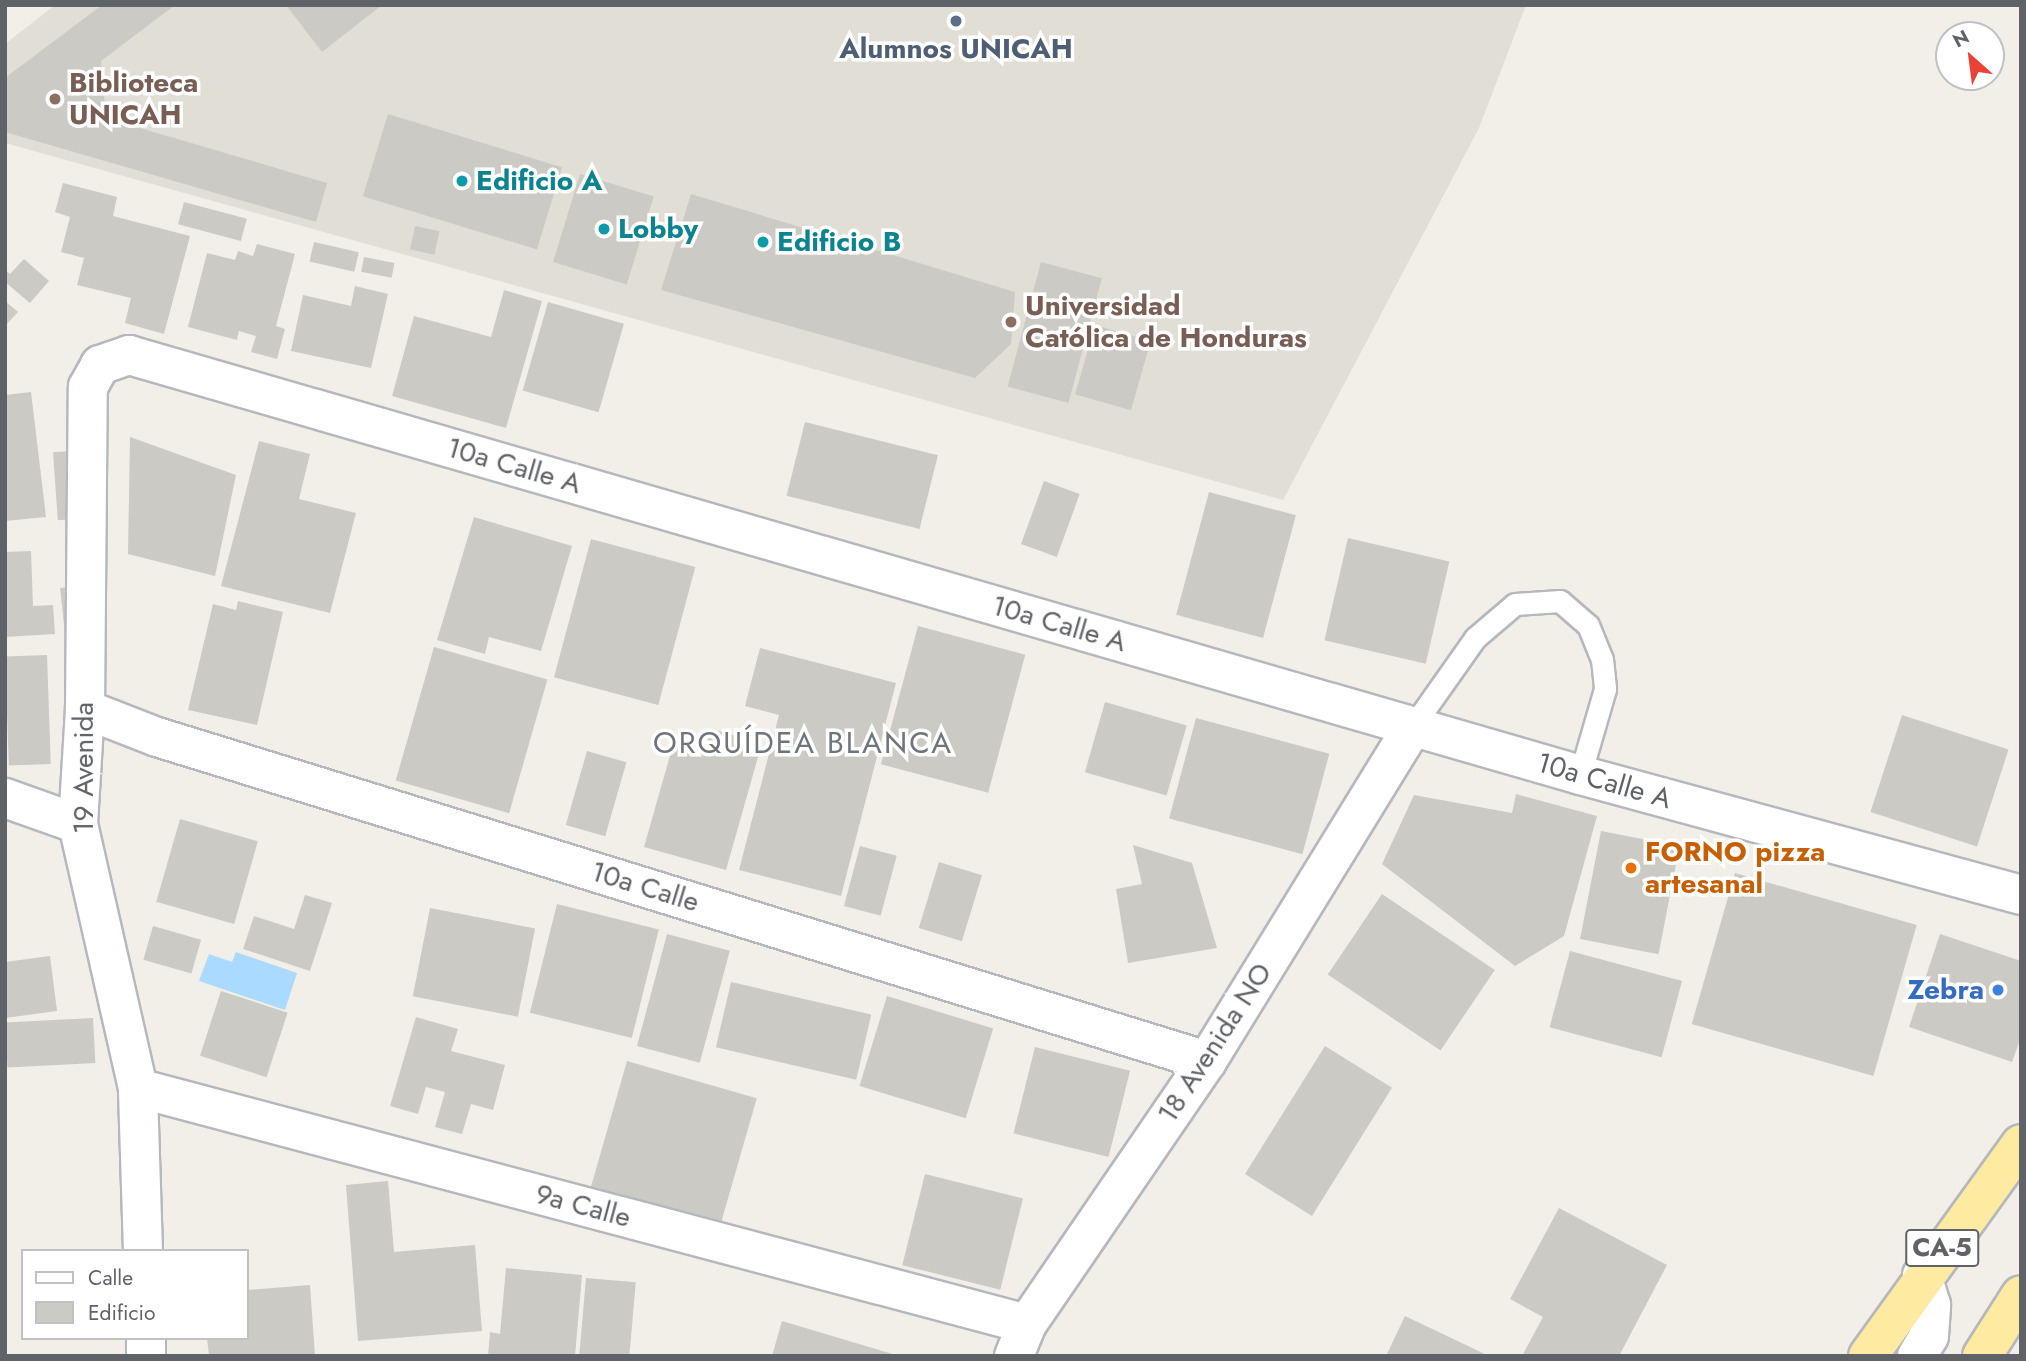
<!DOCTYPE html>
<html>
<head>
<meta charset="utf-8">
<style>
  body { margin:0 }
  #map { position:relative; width:2026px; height:1361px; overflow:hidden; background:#f1efe8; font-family:Jost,sans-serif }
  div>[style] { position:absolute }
  .education>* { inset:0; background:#e1ded6 }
  .water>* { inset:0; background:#aadaff }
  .building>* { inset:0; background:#cccac5; transform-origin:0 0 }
  .roads { filter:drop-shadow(2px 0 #b5b8bc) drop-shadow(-2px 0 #b5b8bc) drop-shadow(0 2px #b5b8bc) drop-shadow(0 -2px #b5b8bc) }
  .service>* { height:21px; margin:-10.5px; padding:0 10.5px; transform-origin:10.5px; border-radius:10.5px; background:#fff }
  .minor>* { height:38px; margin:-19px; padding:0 19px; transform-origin:19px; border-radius:19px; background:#fff }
  .tertiary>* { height:38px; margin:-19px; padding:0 19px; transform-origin:19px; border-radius:19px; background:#fff }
  .trunk>* { height:38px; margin:-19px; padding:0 19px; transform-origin:19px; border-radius:19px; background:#feeaa1 }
  .dots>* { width:19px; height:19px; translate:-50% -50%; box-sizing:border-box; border:4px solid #fff; border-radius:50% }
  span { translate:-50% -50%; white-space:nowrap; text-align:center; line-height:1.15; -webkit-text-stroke:7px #fff; paint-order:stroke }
  .shield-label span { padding:2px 5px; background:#fff; border:2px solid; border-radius:5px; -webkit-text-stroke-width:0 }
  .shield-label { font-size:26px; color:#5f6368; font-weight:700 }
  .service-label { font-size:28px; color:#4e5e75; font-weight:700 }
  .education-label { font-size:28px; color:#785e54; font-weight:700 }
  .left { translate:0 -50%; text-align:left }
  .culture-label { font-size:28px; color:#0d838f; font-weight:700 }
  .street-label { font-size:28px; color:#5f6368 }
  .food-label { font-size:28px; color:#c56008; font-weight:700 }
  .shop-label { font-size:28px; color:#366cbe; font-weight:700 }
  .right { translate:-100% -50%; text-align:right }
  .neighbourhood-label { font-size:30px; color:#70757a; letter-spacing:2px }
  .frame { position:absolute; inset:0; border:7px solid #5f6368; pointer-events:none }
  .legend { position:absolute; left:21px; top:1249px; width:228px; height:91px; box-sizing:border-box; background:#fff; border:2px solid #bfc1c3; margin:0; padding:9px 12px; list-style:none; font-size:21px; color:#5f6368 }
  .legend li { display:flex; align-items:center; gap:14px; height:35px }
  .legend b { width:35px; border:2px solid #bfc1c3 }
  .north { position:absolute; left:1935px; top:21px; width:70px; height:70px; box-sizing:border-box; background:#fff; border:2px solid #bfc1c3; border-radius:50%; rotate:332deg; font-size:19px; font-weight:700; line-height:28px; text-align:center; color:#5f6368 }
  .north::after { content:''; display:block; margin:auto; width:24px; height:32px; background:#ea4335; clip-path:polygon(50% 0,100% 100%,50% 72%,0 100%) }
</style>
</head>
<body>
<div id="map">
  <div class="education">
    <i style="clip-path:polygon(55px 5px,1526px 5px,1479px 128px,1283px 500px,5px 143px,5px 44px)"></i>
  </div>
  <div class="water">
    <i style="clip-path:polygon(236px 952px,297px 973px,285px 1010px,199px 981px,209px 954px,232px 962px)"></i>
  </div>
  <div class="building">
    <i style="clip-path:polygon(102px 5px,175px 5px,101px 61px,106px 118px,327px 183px,316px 222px,5px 132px,5px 78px)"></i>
    <i style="clip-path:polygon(286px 5px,382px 5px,322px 52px)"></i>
    <i style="left:388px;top:114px;width:182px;height:86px;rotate:17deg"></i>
    <i style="left:580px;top:174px;width:77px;height:92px;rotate:17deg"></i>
    <i style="clip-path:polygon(63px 183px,117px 197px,113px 216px,190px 236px,164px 334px,125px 323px,131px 298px,77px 285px,84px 258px,61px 252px,70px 217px,55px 212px)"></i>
    <i style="clip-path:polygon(691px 194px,1015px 292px,1011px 344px,975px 378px,661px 290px)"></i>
    <i style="left:184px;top:202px;width:65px;height:23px;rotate:15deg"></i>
    <i style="left:415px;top:226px;width:25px;height:24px;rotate:12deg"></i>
    <i style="left:314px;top:242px;width:46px;height:20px;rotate:13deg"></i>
    <i style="clip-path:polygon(257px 244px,295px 254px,276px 326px,285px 329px,277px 359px,251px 352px,256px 336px,239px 331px,237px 340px,188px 327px,207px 253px,235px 260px,238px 251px,253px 256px)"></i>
    <i style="left:364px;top:257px;width:31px;height:15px;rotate:11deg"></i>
    <i style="clip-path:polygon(24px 259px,49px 281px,30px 303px,5px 282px,5px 270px,10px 274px)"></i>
    <i style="left:1041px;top:262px;width:63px;height:129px;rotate:15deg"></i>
    <i style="clip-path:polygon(355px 286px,388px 294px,371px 368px,291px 351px,303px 295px,351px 306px)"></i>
    <i style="clip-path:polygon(504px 290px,542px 301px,506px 428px,392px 396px,414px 316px,491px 337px)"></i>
    <i style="clip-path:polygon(5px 301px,18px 312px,5px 326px)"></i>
    <i style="left:548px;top:302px;width:79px;height:92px;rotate:16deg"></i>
    <i style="left:1095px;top:325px;width:58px;height:72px;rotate:16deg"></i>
    <i style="clip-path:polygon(31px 392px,46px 517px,5px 521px,5px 395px)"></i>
    <i style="left:805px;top:422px;width:137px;height:76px;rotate:14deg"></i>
    <i style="clip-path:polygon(130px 437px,236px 475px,215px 576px,128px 554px)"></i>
    <i style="clip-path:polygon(259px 441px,310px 454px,299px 499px,356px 513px,330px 613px,221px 586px)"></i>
    <i style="left:72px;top:451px;width:68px;height:19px;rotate:86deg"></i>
    <i style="left:1044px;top:481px;width:38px;height:67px;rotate:20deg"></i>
    <i style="left:1209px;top:492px;width:90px;height:127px;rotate:15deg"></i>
    <i style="clip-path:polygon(474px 517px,572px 546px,541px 651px,489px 637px,485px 654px,437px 640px)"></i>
    <i style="left:1348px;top:538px;width:104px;height:105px;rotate:13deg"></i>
    <i style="left:591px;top:539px;width:108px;height:143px;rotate:15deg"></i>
    <i style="clip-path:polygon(31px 551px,33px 606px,53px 605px,55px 634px,5px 637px,5px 552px)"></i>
    <i style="left:78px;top:586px;width:46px;height:18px;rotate:84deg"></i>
    <i style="clip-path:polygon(238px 601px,283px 612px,257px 725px,188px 710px,213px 604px,236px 610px)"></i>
    <i style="left:918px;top:626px;width:111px;height:143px;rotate:15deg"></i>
    <i style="left:434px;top:647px;width:118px;height:139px;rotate:16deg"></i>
    <i style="clip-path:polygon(760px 648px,896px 683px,841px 896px,739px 870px,779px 715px,745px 706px)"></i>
    <i style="left:47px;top:655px;width:109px;height:42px;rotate:88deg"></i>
    <i style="left:1105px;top:702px;width:85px;height:73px;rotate:16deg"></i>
    <i style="left:1902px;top:715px;width:112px;height:102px;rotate:18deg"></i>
    <i style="left:1196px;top:718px;width:138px;height:104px;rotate:15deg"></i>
    <i style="clip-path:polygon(711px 729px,762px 743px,726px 870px,644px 847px,673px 745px,704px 754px)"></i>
    <i style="left:587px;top:751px;width:41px;height:77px;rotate:16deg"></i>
    <i style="clip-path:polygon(1516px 794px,1597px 816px,1564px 936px,1515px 966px,1382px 864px,1414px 795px,1512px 813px)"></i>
    <i style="left:180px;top:819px;width:81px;height:86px;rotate:16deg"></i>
    <i style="left:1601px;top:831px;width:80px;height:110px;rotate:11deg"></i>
    <i style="clip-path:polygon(1133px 845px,1192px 863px,1217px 948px,1128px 963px,1116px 889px,1142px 884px)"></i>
    <i style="left:860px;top:846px;width:38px;height:62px;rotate:15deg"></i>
    <i style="left:939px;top:862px;width:45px;height:69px;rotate:17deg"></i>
    <i style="left:1735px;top:873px;width:189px;height:157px;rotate:16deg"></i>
    <i style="left:1382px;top:894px;width:136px;height:97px;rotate:34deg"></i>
    <i style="clip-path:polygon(305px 895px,332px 903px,310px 971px,243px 949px,254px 916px,294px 929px)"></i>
    <i style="left:557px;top:904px;width:105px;height:112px;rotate:14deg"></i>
    <i style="left:430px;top:908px;width:107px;height:90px;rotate:11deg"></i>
    <i style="left:153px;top:926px;width:50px;height:35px;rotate:16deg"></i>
    <i style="left:667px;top:934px;width:65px;height:116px;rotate:15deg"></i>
    <i style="clip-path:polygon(1940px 934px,2021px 961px,2021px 1037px,2012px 1062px,1909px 1027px)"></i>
    <i style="left:1570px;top:951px;width:116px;height:79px;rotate:15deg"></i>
    <i style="clip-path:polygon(50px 956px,57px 1011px,5px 1018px,5px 962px)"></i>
    <i style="left:731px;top:982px;width:144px;height:67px;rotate:13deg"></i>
    <i style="left:221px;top:991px;width:70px;height:68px;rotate:18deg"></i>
    <i style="left:887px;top:996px;width:111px;height:94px;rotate:17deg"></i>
    <i style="clip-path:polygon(416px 1017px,458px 1029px,451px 1051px,505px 1065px,493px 1110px,471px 1104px,462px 1134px,435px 1127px,445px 1092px,426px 1087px,418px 1114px,390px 1106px)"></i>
    <i style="left:93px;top:1018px;width:45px;height:88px;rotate:87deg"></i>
    <i style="left:1325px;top:1046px;width:79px;height:151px;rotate:32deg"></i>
    <i style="left:1035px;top:1047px;width:98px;height:89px;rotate:14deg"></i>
    <i style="left:627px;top:1061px;width:135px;height:132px;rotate:16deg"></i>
    <i style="left:925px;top:1174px;width:101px;height:94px;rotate:14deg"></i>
    <i style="clip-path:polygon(388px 1181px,394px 1252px,475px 1245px,482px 1331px,358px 1341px,346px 1185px)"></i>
    <i style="clip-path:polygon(1559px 1208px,1667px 1265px,1619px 1356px,1522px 1356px,1543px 1317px,1510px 1299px)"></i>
    <i style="clip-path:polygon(506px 1268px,582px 1275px,575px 1356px,488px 1356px,490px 1332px,500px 1334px)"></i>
    <i style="left:586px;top:1278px;width:50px;height:78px;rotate:5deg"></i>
    <i style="clip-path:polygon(310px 1285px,315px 1356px,209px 1356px,207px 1338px,247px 1338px,247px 1290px)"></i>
    <i style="clip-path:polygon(1405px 1316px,1489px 1356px,1386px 1356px)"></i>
    <i style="clip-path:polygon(782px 1321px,896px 1355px,896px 1356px,772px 1356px)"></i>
  </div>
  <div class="roads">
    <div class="service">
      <i style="left:1413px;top:726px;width:108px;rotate:-54.8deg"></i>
      <i style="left:1475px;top:638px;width:52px;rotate:-40.4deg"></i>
      <i style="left:1515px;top:604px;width:45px;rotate:-3.8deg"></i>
      <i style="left:1560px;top:601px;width:37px;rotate:41deg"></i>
      <i style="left:1588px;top:625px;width:37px;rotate:68deg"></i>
      <i style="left:1602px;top:659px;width:30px;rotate:84deg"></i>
      <i style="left:1605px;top:689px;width:90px;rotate:106.2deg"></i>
    </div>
    <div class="minor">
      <i style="left:85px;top:709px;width:77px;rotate:21.3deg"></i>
      <i style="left:157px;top:737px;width:1099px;rotate:17.15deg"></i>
      <i style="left:5px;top:798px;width:77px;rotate:19.6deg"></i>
      <i style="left:138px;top:1088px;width:920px;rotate:14.87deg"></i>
      <i style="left:143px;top:1251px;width:163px;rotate:-91.8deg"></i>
      <i style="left:138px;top:1088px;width:271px;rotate:-102.8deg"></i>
      <i style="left:78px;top:824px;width:115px;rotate:-86.5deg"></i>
      <i style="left:85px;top:709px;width:322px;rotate:-89.5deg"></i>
      <i style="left:88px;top:387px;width:25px;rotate:-61deg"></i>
      <i style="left:100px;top:365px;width:31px;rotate:-19deg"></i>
      <i style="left:129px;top:355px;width:1511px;rotate:16.14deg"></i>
      <i style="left:1580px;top:775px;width:457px;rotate:15.2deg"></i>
      <i style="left:146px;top:1338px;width:18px;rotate:90deg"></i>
      <i style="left:1014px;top:1356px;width:35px;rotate:-68deg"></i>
      <i style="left:1027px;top:1324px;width:319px;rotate:-55.6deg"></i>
      <i style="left:1207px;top:1061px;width:393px;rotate:-58.4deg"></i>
    </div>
    <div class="tertiary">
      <i style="left:1917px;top:1356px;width:23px;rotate:-59deg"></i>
      <i style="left:1929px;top:1336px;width:31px;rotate:-86deg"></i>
      <i style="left:1931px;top:1305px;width:31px;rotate:-107deg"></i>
    </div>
    <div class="trunk">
      <i style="left:1868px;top:1356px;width:261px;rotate:-54.2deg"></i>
      <i style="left:1982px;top:1356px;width:72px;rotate:-57.4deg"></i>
    </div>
  </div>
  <div class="dots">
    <i style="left:956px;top:21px;background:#5c6f8a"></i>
    <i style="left:55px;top:99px;background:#8d6e63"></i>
    <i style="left:462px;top:181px;background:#0f9aa8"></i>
    <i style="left:604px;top:229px;background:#0f9aa8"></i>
    <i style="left:763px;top:242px;background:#0f9aa8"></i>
    <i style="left:1011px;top:322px;background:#8d6e63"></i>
    <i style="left:1631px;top:868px;background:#e8710a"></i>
    <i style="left:1998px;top:990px;background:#3f7fe0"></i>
  </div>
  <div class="shield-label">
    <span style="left:1942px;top:1248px">CA-5</span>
  </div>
  <div class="service-label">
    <span style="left:956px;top:49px">Alumnos UNICAH</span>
  </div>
  <div class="education-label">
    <span class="left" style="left:69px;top:99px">Biblioteca<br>UNICAH</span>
    <span class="left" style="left:1025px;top:322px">Universidad<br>Católica de Honduras</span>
  </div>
  <div class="culture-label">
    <span class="left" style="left:476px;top:181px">Edificio A</span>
    <span class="left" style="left:618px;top:229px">Lobby</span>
    <span class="left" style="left:777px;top:242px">Edificio B</span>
  </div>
  <div class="street-label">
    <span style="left:514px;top:466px;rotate:16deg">10a Calle A</span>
    <span style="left:1059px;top:624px;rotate:16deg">10a Calle A</span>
    <span style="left:84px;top:768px;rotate:-90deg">19 Avenida</span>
    <span style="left:1604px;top:781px;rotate:16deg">10a Calle A</span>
    <span style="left:645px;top:887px;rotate:17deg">10a Calle</span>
    <span style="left:1215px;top:1043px;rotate:-57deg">18 Avenida NO</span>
    <span style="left:583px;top:1206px;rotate:15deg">9a Calle</span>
  </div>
  <div class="food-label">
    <span class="left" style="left:1645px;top:868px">FORNO pizza<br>artesanal</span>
  </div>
  <div class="shop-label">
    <span class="right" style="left:1984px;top:990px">Zebra</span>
  </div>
  <div class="neighbourhood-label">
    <span style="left:803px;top:743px">ORQUÍDEA BLANCA</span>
  </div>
  <div class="frame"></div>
  <ul class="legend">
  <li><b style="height:9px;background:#fff"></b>Calle</li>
  <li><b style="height:19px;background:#cccac5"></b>Edificio</li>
  </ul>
  <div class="north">N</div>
</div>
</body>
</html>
